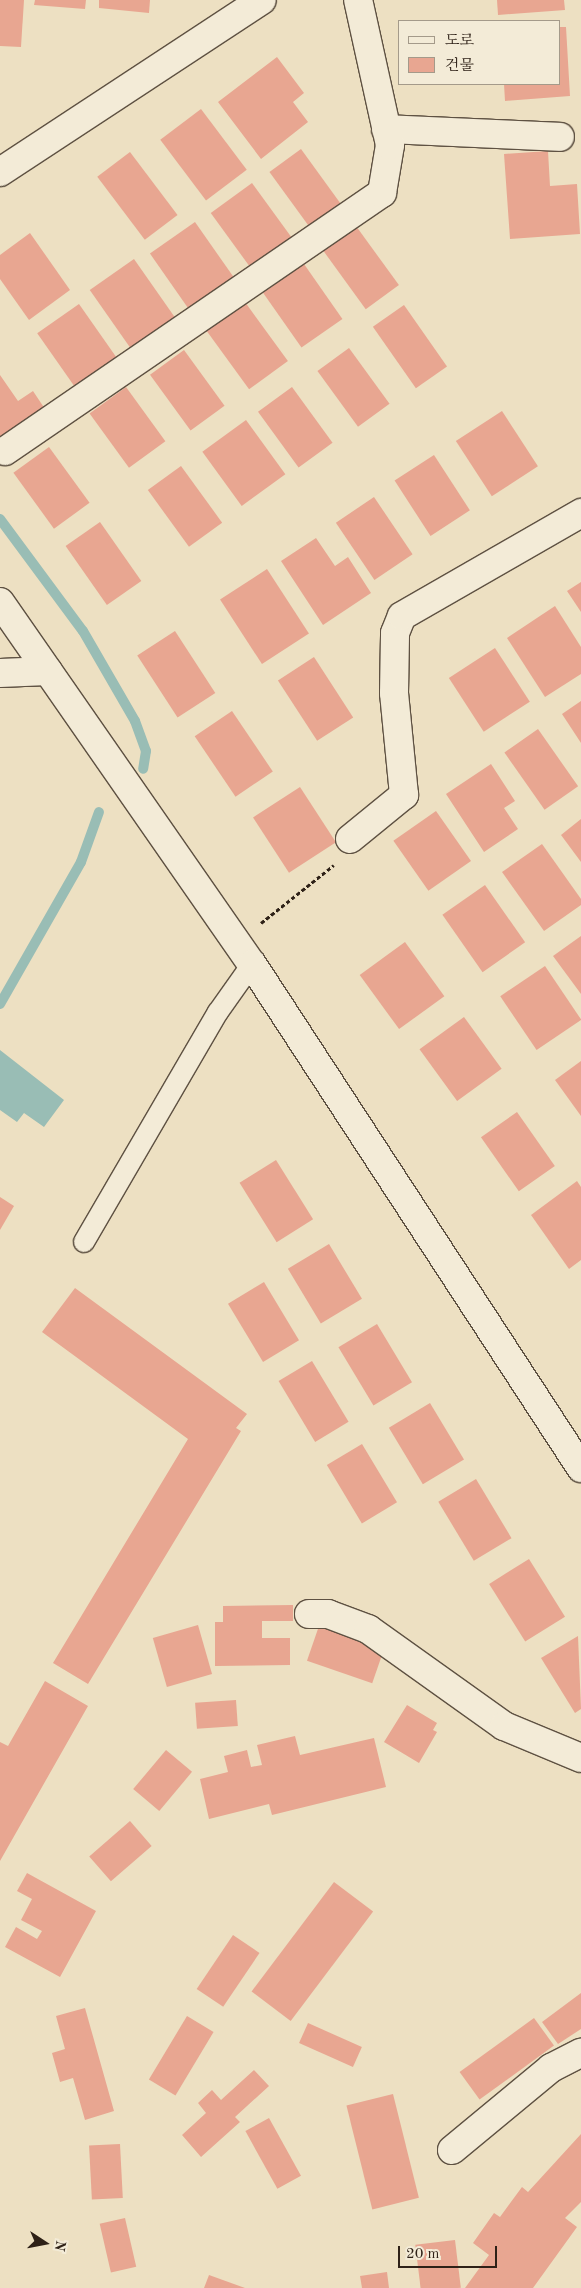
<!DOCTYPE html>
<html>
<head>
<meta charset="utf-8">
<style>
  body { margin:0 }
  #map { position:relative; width:581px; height:2288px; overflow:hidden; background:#ede0c2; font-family:"Old Standard TT","Noto Serif KR",serif }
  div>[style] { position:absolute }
  .water>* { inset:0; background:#99bdb5 }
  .stream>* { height:10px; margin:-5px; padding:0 5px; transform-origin:5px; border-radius:5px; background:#99bdb5 }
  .building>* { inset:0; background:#e8a691; transform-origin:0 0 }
  .path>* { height:3px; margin-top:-1.5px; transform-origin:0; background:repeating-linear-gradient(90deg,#2e2117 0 4px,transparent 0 6.5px) }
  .roads { filter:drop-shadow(1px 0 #5e5142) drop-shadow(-1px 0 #5e5142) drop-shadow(0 1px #5e5142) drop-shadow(0 -1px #5e5142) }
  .service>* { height:20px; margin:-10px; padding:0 10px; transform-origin:10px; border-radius:10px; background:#f3ebd7 }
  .minor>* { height:28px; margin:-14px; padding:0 14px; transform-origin:14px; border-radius:14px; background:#f3ebd7 }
  .tertiary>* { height:28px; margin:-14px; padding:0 14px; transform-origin:14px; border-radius:14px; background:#f3ebd7 }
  span { translate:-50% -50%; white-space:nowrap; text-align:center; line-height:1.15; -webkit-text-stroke:4px #f3ebd7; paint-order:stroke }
  .legend { position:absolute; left:398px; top:20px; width:162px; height:65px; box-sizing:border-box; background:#f3ebd7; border:1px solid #a49a8a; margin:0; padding:6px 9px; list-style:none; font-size:15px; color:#2e2117 }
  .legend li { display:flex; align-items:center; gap:10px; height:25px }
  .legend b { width:25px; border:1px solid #a49a8a }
  .north { position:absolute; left:20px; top:2218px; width:50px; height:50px; -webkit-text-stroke:4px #f3ebd7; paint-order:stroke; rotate:101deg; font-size:14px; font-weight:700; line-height:20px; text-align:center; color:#2e2117 }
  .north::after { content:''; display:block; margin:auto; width:18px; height:22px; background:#2e2117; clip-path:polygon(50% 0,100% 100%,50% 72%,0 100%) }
  .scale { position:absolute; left:398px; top:2246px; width:99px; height:22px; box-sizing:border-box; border:2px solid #2e2117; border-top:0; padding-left:6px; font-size:15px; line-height:18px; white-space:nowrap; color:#2e2117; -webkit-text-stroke:4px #f3ebd7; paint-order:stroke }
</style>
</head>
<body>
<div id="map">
  <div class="water">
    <i style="clip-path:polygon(0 1050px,64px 1100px,44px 1127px,24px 1113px,17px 1122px,0 1110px)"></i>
  </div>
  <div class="stream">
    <i style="left:0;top:519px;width:139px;rotate:53.5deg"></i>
    <i style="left:83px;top:631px;width:104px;rotate:60deg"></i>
    <i style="left:135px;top:721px;width:32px;rotate:70deg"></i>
    <i style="left:146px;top:751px;width:18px;rotate:99deg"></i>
    <i style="left:0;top:1004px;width:163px;rotate:-60.3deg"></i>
    <i style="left:81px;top:862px;width:53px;rotate:-70.2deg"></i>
  </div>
  <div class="building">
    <i style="clip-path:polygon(0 0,24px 0,21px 47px,0 46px)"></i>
    <i style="clip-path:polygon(35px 0,86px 0,85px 9px,34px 5px)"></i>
    <i style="clip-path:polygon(99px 0,150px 0,149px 13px,99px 8px)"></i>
    <i style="clip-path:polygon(497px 0,564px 0,565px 10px,498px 15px)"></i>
    <i style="clip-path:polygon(560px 27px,566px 27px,570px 96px,505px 101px,504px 84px,560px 84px)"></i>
    <i style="clip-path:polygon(277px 57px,304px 93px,293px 102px,308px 122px,261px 159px,218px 102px)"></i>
    <i style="left:201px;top:109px;width:76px;height:51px;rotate:53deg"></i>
    <i style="left:301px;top:149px;width:70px;height:39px;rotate:54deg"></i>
    <i style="clip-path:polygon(548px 151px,550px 186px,577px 184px,580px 234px,510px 239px,504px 154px)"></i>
    <i style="left:130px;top:152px;width:79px;height:41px;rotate:53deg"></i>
    <i style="left:252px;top:183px;width:69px;height:51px;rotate:54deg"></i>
    <i style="left:195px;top:222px;width:70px;height:55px;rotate:55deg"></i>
    <i style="left:356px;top:226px;width:73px;height:41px;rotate:54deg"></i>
    <i style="clip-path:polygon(30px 233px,70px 290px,29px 320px,0 279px,0 255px)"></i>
    <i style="left:134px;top:259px;width:73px;height:54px;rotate:55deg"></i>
    <i style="left:304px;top:264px;width:67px;height:50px;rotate:55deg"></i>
    <i style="left:245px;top:302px;width:73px;height:48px;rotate:54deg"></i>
    <i style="left:79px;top:304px;width:70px;height:51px;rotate:55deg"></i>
    <i style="left:404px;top:305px;width:75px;height:38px;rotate:55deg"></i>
    <i style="left:349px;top:348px;width:69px;height:39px;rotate:54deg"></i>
    <i style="left:184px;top:350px;width:69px;height:42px;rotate:54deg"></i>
    <i style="clip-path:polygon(0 375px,18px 401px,33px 391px,47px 412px,0 445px)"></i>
    <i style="left:126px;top:387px;width:67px;height:45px;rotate:54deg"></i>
    <i style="left:292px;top:387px;width:69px;height:42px;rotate:54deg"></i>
    <i style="left:502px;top:411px;width:66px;height:55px;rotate:57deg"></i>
    <i style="left:246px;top:420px;width:67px;height:54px;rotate:54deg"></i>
    <i style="left:49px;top:447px;width:69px;height:44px;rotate:54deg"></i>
    <i style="left:434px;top:455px;width:66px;height:47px;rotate:57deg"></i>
    <i style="left:181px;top:466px;width:70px;height:41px;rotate:54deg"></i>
    <i style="left:374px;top:497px;width:69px;height:46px;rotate:56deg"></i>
    <i style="left:100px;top:522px;width:72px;height:42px;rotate:55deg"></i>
    <i style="clip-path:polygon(316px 538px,335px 566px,348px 557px,371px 593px,323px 625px,281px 561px)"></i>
    <i style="left:267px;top:569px;width:77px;height:56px;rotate:57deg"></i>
    <i style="clip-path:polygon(581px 582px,581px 612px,567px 591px)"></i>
    <i style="clip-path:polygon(555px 606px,581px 647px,581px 674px,545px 697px,507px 638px)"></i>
    <i style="left:175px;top:631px;width:74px;height:45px;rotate:57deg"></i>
    <i style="left:495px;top:648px;width:64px;height:55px;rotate:57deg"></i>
    <i style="left:314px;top:657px;width:72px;height:43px;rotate:57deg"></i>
    <i style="clip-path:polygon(581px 701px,581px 743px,562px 714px)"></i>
    <i style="left:232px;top:711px;width:73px;height:45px;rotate:56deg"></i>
    <i style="left:538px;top:729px;width:70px;height:41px;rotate:55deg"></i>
    <i style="clip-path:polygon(491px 764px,515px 801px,504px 808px,518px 829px,484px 852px,446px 794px)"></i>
    <i style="left:300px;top:787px;width:66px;height:56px;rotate:57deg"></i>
    <i style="left:436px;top:811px;width:61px;height:52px;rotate:55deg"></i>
    <i style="clip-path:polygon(581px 819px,581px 862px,561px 835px)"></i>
    <i style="clip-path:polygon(542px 844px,581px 899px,581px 905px,544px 931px,502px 872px)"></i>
    <i style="left:485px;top:885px;width:70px;height:52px;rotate:55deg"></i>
    <i style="clip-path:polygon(581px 936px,581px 994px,553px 956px)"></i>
    <i style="left:405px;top:942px;width:67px;height:56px;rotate:54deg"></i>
    <i style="left:545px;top:966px;width:65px;height:54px;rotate:56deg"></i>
    <i style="left:464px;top:1017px;width:64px;height:55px;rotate:54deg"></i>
    <i style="clip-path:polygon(581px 1061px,581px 1116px,555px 1080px)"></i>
    <i style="left:517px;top:1112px;width:66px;height:44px;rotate:55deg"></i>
    <i style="left:276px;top:1160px;width:70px;height:43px;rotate:58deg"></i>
    <i style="clip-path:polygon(577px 1181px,581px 1187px,581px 1260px,569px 1269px,531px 1215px)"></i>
    <i style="clip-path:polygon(0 1197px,14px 1206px,0 1230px)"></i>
    <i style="left:329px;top:1244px;width:64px;height:48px;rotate:59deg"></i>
    <i style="left:264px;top:1282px;width:68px;height:42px;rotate:59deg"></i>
    <i style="clip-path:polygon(75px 1288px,247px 1414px,236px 1428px,241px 1431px,88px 1684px,53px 1663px,188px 1439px,42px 1332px)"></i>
    <i style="left:377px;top:1324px;width:68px;height:45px;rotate:59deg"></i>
    <i style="left:312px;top:1361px;width:71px;height:39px;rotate:59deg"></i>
    <i style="left:430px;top:1403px;width:66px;height:48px;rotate:59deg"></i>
    <i style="left:362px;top:1444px;width:68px;height:41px;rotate:59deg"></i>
    <i style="left:476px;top:1479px;width:69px;height:44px;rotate:59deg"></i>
    <i style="left:529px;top:1559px;width:68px;height:47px;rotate:58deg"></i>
    <i style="clip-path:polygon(293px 1605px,293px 1621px,262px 1621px,262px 1638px,290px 1638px,290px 1665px,215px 1666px,215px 1622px,223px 1622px,223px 1606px)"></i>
    <i style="left:320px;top:1623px;width:69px;height:40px;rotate:19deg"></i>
    <i style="left:198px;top:1625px;width:51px;height:47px;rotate:74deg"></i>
    <i style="clip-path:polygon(578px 1636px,581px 1709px,575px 1713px,541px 1658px)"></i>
    <i style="clip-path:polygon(45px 1681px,88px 1706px,0 1861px,0 1742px,8px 1746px)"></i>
    <i style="left:236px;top:1700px;width:26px;height:41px;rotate:86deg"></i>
    <i style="clip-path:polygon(407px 1705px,437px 1723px,433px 1730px,437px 1732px,419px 1763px,384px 1742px)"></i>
    <i style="clip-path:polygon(295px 1736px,300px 1755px,374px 1738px,386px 1787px,272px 1815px,269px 1804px,209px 1819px,200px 1779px,228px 1772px,224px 1756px,247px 1750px,251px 1767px,262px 1765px,257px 1745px)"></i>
    <i style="left:166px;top:1750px;width:34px;height:51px;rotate:40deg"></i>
    <i style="left:130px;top:1821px;width:33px;height:54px;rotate:49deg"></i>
    <i style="clip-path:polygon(27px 1873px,96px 1911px,60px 1977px,5px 1947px,16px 1927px,37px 1939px,42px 1931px,21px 1920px,32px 1899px,17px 1891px)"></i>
    <i style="left:334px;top:1882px;width:49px;height:137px;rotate:37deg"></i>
    <i style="left:233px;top:1935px;width:32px;height:65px;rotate:34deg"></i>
    <i style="clip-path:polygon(581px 1993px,581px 2029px,558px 2044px,542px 2022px)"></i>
    <i style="clip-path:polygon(85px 2008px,114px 2111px,85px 2120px,73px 2078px,60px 2082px,52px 2053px,65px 2049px,56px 2016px)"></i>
    <i style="left:187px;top:2016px;width:31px;height:74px;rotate:31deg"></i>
    <i style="left:534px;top:2018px;width:34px;height:92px;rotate:54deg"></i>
    <i style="left:308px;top:2023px;width:59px;height:22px;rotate:24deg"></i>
    <i style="clip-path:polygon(254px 2070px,269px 2086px,235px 2117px,240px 2122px,201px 2157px,182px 2135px,206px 2113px,198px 2103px,212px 2090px,221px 2100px)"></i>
    <i style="left:393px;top:2094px;width:107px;height:48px;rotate:76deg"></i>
    <i style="left:269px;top:2118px;width:66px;height:27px;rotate:61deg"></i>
    <i style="clip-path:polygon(581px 2134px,581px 2202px,565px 2218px,577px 2227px,533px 2288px,465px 2288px,489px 2255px,473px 2243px,494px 2213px,500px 2217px,522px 2187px,528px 2192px)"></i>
    <i style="left:120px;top:2144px;width:54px;height:31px;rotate:87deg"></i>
    <i style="left:125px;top:2218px;width:50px;height:26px;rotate:77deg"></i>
    <i style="left:455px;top:2240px;width:48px;height:40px;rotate:83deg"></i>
    <i style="clip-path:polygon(387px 2272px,389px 2288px,362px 2288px,360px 2276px)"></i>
    <i style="clip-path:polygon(209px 2275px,245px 2288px,204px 2288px)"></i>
  </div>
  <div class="path">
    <i style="left:261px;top:923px;width:93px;rotate:-38.5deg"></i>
  </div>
  <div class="roads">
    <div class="service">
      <i style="left:84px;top:1242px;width:266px;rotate:-59.8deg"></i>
      <i style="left:218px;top:1012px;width:59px;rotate:-54.7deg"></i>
    </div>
    <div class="minor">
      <i style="left:386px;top:129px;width:174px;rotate:2.6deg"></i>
      <i style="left:0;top:172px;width:313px;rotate:-33.3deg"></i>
      <i style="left:5px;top:451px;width:457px;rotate:-34.4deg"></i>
      <i style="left:382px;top:193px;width:49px;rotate:-80.5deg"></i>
      <i style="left:390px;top:145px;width:148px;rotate:-102.4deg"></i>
      <i style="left:0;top:673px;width:48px;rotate:-2.4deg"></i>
      <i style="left:350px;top:839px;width:70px;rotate:-39.2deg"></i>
      <i style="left:404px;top:795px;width:102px;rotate:-95.6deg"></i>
      <i style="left:394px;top:693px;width:60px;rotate:-89deg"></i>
      <i style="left:395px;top:633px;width:18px;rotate:-68deg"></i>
      <i style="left:402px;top:616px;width:207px;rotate:-29.9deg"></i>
      <i style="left:309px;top:1614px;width:19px"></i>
      <i style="left:328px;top:1614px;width:43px;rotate:20.6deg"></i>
      <i style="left:368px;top:1629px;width:167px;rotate:35.5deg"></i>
      <i style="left:504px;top:1726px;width:83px;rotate:22.6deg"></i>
      <i style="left:452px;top:2150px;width:129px;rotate:-39.6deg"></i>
      <i style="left:551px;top:2068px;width:34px;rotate:-27deg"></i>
    </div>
    <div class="tertiary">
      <i style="left:0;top:602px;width:441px;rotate:55.2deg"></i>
      <i style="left:252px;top:964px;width:602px;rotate:56.86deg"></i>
    </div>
  </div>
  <ul class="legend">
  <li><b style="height:6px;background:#f3ebd7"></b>도로</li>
  <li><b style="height:14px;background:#e8a691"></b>건물</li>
  </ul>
  <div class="north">N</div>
  <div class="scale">20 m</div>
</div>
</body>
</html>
